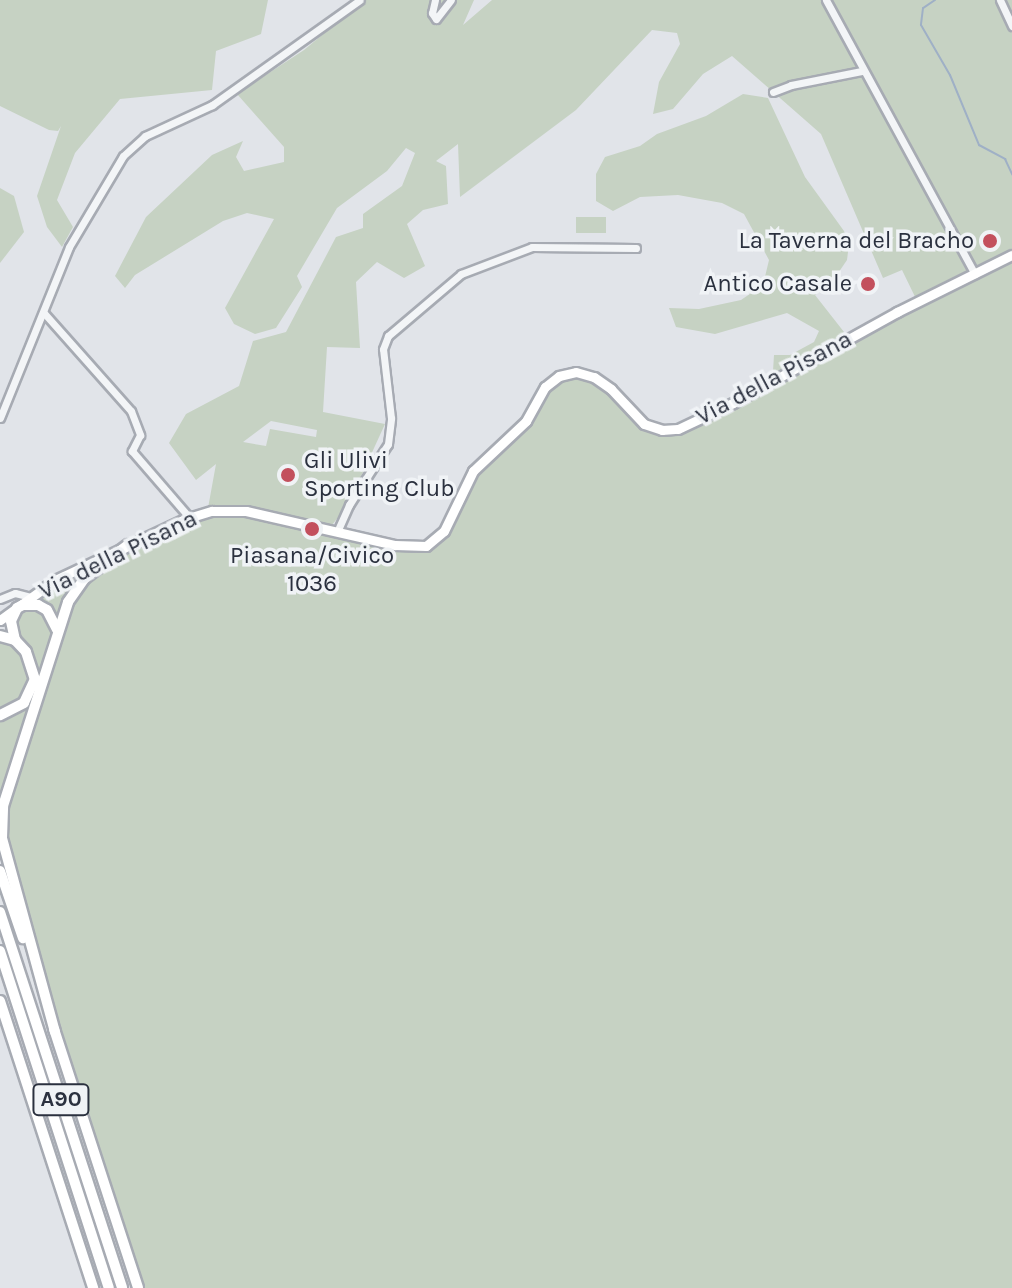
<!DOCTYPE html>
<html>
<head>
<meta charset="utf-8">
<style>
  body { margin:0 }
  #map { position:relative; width:1012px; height:1288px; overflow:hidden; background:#e1e4e9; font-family:Karla,sans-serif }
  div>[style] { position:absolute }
  .green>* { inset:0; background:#c6d2c3; transform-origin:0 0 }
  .stream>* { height:2px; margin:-1px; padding:0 1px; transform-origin:1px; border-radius:1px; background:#9fb0c6 }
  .roads { filter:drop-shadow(2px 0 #a7abb3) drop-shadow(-2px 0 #a7abb3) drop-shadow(0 2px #a7abb3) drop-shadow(0 -2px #a7abb3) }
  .minor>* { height:7px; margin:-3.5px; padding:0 3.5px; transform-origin:3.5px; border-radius:3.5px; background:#f3f5f7 }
  .major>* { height:9px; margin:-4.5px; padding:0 4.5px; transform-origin:4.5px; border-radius:4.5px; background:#fff }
  .highway>* { height:10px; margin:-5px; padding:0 5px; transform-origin:5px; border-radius:5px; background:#fff }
  .dots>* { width:22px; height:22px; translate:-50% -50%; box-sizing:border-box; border:4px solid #f0f3f6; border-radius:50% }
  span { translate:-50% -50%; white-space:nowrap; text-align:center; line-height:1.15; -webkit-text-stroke:7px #f0f3f6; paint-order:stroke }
  .shield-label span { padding:2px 6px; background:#f0f3f6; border:2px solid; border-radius:6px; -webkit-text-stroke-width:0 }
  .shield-label { font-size:22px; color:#2b313f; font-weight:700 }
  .poi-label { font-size:24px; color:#2b313f }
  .right { translate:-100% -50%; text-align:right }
  .left { translate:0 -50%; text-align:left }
  .street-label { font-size:24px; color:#2b313f }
</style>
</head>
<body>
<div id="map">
  <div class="green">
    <i style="clip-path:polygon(0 0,268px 0,261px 34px,216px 51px,212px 90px,120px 99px,75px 153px,57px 200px,73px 227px,62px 247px,47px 227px,37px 196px,61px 126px,58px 131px,49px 130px,0 106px)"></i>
    <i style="clip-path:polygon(evenodd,364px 0,474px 0,463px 25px,492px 0,1012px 0,1012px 1288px,143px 1288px,54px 1010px,8px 841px,8px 799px,69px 607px,92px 575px,127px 550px,200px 517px,230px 513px,396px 548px,425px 550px,438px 543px,448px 532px,475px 474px,559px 380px,574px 376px,591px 379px,608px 390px,639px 425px,673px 433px,713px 418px,919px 305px,902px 270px,883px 278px,821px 134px,732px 56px,703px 74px,673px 109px,653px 114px,659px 82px,680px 44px,677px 33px,652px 30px,576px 110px,460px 197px,458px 144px,436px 161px,446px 166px,448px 204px,423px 210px,407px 224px,425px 266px,404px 278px,377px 262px,356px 282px,360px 348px,327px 347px,323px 412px,385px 424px,348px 505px,328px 530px,208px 508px,216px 464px,196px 480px,169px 443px,186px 414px,239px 386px,253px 341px,286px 332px,336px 237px,363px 228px,363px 214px,402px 186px,415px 153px,406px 148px,387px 171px,337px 208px,297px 276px,302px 287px,276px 328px,255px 334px,234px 324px,225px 308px,274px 219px,247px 213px,223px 221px,135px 275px,125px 288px,115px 276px,146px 217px,212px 155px,243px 141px,236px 157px,244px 171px,284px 162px,284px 147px,237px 94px,304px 50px,364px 0,271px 421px,317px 430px,316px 437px,270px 429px,266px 446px,243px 442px,271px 421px)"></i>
    <i style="clip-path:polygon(743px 94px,768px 98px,805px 177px,844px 231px,849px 244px,847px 260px,830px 285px,815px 295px,844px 332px,842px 338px,732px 399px,735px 392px,773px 371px,774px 355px,790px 355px,814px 342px,819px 331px,787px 313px,715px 334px,676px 327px,669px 308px,699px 309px,741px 300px,763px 285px,769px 260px,744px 214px,722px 203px,678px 195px,640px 197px,613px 211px,596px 201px,596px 174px,605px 157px,640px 146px,657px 134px,706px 116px)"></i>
    <i style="clip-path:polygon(0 188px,14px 196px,24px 232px,0 263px)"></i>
    <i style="left:576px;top:217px;width:30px;height:16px"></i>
    <i style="clip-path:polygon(85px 572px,69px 593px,58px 619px,51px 607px,35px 600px)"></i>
    <i style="clip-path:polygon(29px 610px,44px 612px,54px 630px,38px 679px,35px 658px,18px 637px,15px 625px,20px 614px)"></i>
    <i style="clip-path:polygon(0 640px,25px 655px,31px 677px,22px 701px,0 712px)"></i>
    <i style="clip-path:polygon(34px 694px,4px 787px,0 799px,0 719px,20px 712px)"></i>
  </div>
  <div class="stream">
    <i style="left:935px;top:0;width:14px;rotate:146deg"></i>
    <i style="left:923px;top:8px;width:17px;rotate:97deg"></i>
    <i style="left:921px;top:25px;width:58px;rotate:59.9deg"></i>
    <i style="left:950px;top:75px;width:76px;rotate:67.5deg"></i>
    <i style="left:979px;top:145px;width:30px;rotate:28deg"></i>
    <i style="left:1005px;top:159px;width:17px;rotate:65deg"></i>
  </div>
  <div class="roads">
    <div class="minor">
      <i style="left:435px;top:0;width:13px;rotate:103deg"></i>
      <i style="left:432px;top:13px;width:7px;rotate:56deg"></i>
      <i style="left:436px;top:19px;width:24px;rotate:-52deg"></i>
      <i style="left:826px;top:0;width:312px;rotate:61.5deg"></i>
      <i style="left:1000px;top:0;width:29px;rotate:65deg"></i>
      <i style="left:773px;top:92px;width:19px;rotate:-21deg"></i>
      <i style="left:791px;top:85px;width:72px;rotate:-11.2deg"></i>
      <i style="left:44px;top:313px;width:131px;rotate:48.4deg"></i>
      <i style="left:131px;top:411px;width:26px;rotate:69deg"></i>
      <i style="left:140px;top:435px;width:18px;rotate:117deg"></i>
      <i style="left:132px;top:451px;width:87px;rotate:49.2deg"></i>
      <i style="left:0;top:418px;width:184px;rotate:-68deg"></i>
      <i style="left:69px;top:247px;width:106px;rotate:-59.3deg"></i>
      <i style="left:123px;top:156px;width:30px;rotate:-42deg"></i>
      <i style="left:145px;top:136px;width:74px;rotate:-24.8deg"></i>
      <i style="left:212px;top:105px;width:181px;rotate:-35.4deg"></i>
      <i style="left:337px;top:532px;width:30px;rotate:-66deg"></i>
      <i style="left:349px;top:505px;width:72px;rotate:-57.4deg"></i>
      <i style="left:388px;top:444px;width:26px;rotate:-83deg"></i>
      <i style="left:391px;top:418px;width:69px;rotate:-96.6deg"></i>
      <i style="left:383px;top:349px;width:14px;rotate:-69deg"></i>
      <i style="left:388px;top:336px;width:96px;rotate:-40.3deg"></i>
      <i style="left:461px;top:274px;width:76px;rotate:-20.8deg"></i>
      <i style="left:532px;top:247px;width:104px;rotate:0.6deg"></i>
      <i style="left:0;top:599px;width:16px;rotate:-22deg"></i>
      <i style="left:15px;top:593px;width:16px;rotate:14deg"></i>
    </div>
    <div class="major">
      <i style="left:0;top:620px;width:68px;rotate:-36deg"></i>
      <i style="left:55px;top:580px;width:144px;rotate:-25.1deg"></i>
      <i style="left:185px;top:519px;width:28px;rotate:-17deg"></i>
      <i style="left:212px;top:511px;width:34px"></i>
      <i style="left:246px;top:511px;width:153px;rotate:12.9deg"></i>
      <i style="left:395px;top:545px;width:31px;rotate:2deg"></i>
      <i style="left:426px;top:546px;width:23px;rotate:-40deg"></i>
      <i style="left:444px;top:531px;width:67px;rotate:-64.2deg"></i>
      <i style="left:473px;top:471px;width:73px;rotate:-43.3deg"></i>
      <i style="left:526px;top:421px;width:39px;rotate:-61deg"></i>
      <i style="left:545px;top:387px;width:18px;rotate:-38deg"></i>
      <i style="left:559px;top:376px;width:17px;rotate:-13deg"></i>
      <i style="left:576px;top:372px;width:19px;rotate:16deg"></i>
      <i style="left:594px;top:377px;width:21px;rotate:35deg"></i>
      <i style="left:611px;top:389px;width:48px;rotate:46.7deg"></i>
      <i style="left:644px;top:424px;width:19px;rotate:18deg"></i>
      <i style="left:662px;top:430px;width:16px;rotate:-4deg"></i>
      <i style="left:678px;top:429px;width:61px;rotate:-25.3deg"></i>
      <i style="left:733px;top:403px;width:188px;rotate:-29deg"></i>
      <i style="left:897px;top:312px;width:128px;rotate:-26.4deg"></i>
    </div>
    <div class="highway">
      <i style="left:0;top:636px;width:16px;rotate:15deg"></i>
      <i style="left:15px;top:640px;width:16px;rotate:47deg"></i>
      <i style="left:26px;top:652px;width:28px;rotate:72deg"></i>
      <i style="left:35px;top:679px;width:26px;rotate:115deg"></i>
      <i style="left:24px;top:703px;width:27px;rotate:153deg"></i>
      <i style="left:15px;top:640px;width:19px;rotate:-102deg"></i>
      <i style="left:11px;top:621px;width:14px;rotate:-65deg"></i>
      <i style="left:17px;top:608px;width:7px;rotate:-27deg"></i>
      <i style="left:23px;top:605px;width:15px"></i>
      <i style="left:38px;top:605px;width:10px;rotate:29deg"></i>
      <i style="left:47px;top:610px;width:22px;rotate:63deg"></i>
      <i style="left:0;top:871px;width:71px;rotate:71.1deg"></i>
      <i style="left:0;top:912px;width:395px;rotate:72deg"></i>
      <i style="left:0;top:951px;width:354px;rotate:72.1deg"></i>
      <i style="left:0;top:1001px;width:302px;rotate:72deg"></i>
      <i style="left:54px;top:1029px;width:272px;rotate:72deg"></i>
      <i style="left:55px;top:1032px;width:201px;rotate:-105.3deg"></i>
      <i style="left:2px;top:838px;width:32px;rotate:-88deg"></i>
      <i style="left:3px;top:806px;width:214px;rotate:-72.3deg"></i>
      <i style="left:68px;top:602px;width:29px;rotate:-55deg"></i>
      <i style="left:85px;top:578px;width:54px;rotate:-37.5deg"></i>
    </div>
  </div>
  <div class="dots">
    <i style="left:990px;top:241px;background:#c3505d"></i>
    <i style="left:868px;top:284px;background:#c3505d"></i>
    <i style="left:288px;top:475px;background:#c3505d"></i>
    <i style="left:312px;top:529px;background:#c3505d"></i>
  </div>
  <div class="shield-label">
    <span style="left:61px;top:1100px">A90</span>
  </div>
  <div class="poi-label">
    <span class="right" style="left:974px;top:241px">La Taverna del Bracho</span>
    <span class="right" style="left:852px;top:284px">Antico Casale</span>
    <span class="left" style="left:304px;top:475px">Gli Ulivi<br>Sporting Club</span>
    <span style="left:312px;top:570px">Piasana/Civico<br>1036</span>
  </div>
  <div class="street-label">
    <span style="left:774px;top:378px;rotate:-28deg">Via della Pisana</span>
    <span style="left:118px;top:555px;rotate:-26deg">Via della Pisana</span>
  </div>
</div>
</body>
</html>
